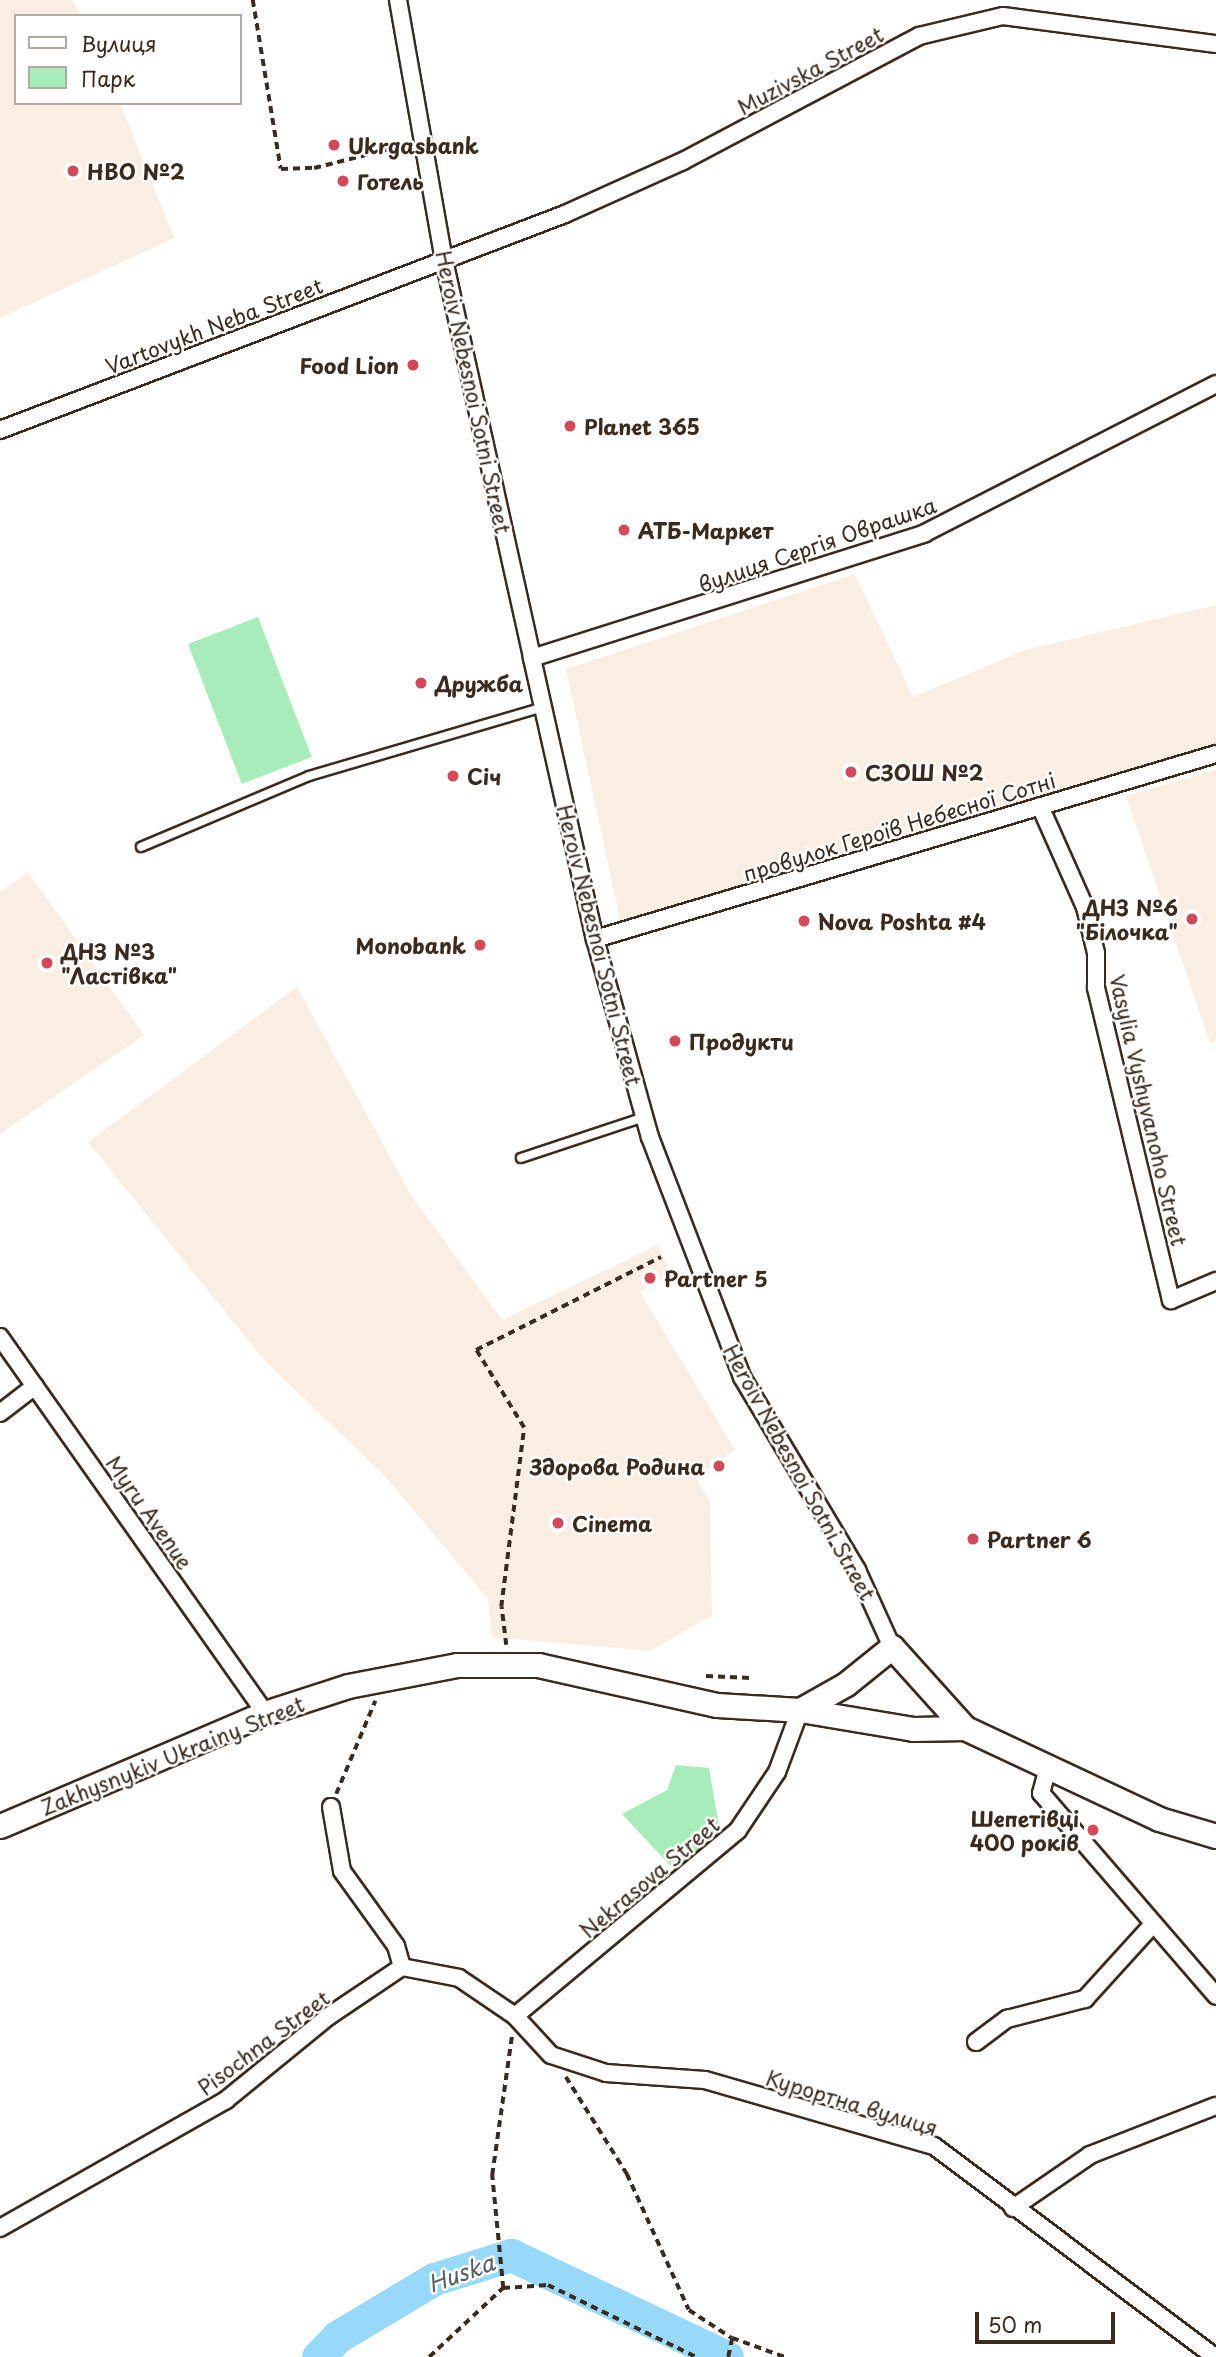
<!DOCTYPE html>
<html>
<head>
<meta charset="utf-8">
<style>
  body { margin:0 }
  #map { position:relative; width:1216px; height:2357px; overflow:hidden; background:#fff; font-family:"Playpen Sans",sans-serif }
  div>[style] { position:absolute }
  .built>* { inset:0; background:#faeee2 }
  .green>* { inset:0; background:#a8edb9; transform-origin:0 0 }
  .river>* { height:33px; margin:-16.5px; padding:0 16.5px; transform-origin:16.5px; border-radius:16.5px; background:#98d8f9 }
  .path>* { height:3.5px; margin-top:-1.75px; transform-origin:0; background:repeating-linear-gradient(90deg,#3b2a1e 0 7px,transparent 0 12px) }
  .roads { filter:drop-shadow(2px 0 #3b2a1e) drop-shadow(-2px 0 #3b2a1e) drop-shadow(0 2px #3b2a1e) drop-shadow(0 -2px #3b2a1e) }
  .service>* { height:8px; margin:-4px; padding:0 4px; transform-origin:4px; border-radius:4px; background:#fff }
  .minor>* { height:16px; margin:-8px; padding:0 8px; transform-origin:8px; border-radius:8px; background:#fff }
  .secondary>* { height:23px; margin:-11.5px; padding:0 11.5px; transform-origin:11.5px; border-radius:11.5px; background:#fff }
  .dots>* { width:19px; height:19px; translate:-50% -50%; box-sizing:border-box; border:4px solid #fff; border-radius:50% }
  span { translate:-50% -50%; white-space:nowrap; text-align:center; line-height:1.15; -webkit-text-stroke:5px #fff; paint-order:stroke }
  .street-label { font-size:21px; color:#3b2a1e }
  .poi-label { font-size:21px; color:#3b2a1e; font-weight:700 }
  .left { translate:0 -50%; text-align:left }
  .right { translate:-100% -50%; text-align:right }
  .water-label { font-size:23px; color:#575e60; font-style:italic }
  .legend { position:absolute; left:14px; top:14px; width:228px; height:91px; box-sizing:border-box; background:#fff; border:2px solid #b1aaa5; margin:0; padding:9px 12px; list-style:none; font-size:21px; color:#3b2a1e }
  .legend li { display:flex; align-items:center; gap:14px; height:35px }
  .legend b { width:35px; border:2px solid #b1aaa5 }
  .scale { position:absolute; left:975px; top:2312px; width:140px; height:32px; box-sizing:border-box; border:4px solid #3b2a1e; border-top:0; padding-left:9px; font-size:21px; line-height:24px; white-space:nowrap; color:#3b2a1e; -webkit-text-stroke:5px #fff; paint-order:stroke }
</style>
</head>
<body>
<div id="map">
  <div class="built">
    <i style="clip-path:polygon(0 0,72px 0,82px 16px,16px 16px,16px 103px,120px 103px,174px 238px,0 318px)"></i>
    <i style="clip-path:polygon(855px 574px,913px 697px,1025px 650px,1216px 605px,1216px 743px,621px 924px,566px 669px)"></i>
    <i style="clip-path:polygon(1216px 770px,1216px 1041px,1210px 1043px,1126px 796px)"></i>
    <i style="clip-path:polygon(28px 872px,144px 1035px,0 1134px,0 892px)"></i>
    <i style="clip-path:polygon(297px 987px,411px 1195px,502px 1320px,658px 1245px,671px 1275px,640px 1292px,735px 1450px,695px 1477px,710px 1502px,712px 1615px,650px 1651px,492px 1637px,488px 1599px,386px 1477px,266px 1362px,88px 1142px)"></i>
  </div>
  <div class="green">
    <i style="left:258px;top:617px;width:150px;height:75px;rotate:69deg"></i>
    <i style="clip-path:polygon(676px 1765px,709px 1768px,721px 1838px,677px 1873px,622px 1814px,667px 1790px)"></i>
  </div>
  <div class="river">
    <i style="left:318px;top:2357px;width:28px;rotate:-46deg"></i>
    <i style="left:337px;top:2337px;width:113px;rotate:-30.9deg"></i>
    <i style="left:434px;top:2279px;width:81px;rotate:-17.3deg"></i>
    <i style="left:511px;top:2255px;width:239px;rotate:25.3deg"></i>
  </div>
  <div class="path">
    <i style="left:253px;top:0;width:171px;rotate:80.6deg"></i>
    <i style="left:281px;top:169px;width:33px;rotate:-2deg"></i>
    <i style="left:314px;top:168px;width:82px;rotate:-14deg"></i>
    <i style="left:506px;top:1645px;width:38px;rotate:-97deg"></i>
    <i style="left:501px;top:1607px;width:180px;rotate:-82.7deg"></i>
    <i style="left:524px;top:1428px;width:92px;rotate:-121.6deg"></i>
    <i style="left:476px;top:1350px;width:207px;rotate:-26.7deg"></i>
    <i style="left:706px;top:1676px;width:45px;rotate:2.5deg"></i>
    <i style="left:336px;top:1794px;width:101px;rotate:-67.2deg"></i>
    <i style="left:566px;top:2077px;width:115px;rotate:57.8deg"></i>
    <i style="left:627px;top:2174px;width:149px;rotate:65.5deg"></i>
    <i style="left:689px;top:2310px;width:51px;rotate:33.1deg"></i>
    <i style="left:732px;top:2338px;width:56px;rotate:19.7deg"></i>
    <i style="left:503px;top:2288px;width:114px;rotate:-95.6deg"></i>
    <i style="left:492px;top:2175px;width:141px;rotate:-81.9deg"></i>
    <i style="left:429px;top:2357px;width:101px;rotate:-43deg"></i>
    <i style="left:503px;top:2288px;width:45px;rotate:-3.8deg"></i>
    <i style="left:548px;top:2285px;width:165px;rotate:25.9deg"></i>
    <i style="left:728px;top:2357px;width:19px;rotate:-78deg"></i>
  </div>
  <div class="roads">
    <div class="service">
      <i style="left:141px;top:847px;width:182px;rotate:-22.9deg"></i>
      <i style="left:309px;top:776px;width:244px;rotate:-16.4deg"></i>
      <i style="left:521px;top:1158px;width:130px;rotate:-18.4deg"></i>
    </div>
    <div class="minor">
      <i style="left:398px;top:0;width:264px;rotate:80deg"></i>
      <i style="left:444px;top:260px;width:408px;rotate:77.5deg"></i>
      <i style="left:532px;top:658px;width:288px;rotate:77.4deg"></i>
      <i style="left:595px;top:939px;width:205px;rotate:74.5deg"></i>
      <i style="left:650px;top:1137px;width:257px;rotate:69deg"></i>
      <i style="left:742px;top:1377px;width:225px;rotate:59.2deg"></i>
      <i style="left:857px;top:1570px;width:85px;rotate:65.6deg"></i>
      <i style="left:0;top:430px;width:605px;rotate:-20.92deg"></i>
      <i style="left:565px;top:214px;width:129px;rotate:-24.2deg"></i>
      <i style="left:683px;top:161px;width:267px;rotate:-27.9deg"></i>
      <i style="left:919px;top:36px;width:86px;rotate:-13.4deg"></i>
      <i style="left:1003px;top:16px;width:215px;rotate:7.5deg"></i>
      <i style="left:532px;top:658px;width:412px;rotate:-17.6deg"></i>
      <i style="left:925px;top:533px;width:327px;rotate:-27.1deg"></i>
      <i style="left:1040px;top:806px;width:111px;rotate:66deg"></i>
      <i style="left:1085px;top:907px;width:47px;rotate:76.6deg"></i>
      <i style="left:1096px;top:953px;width:35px;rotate:90deg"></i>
      <i style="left:1096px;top:988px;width:321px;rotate:76.5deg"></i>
      <i style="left:1171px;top:1300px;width:49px;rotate:-22.9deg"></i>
      <i style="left:595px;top:939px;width:648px;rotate:-16.59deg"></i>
      <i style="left:0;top:1337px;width:460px;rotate:54.8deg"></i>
      <i style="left:0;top:1413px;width:44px;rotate:-37.6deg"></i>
      <i style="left:1047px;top:1771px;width:23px;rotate:105deg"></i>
      <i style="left:1041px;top:1793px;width:268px;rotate:49.2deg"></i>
      <i style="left:331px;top:1807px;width:65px;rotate:80.2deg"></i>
      <i style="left:342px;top:1871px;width:92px;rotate:54.2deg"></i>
      <i style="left:396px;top:1946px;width:22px;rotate:74deg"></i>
      <i style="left:515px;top:2016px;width:290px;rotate:-39.8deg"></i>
      <i style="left:738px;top:1830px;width:70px;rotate:-56.1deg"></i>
      <i style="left:777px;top:1772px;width:66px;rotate:-69.6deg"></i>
      <i style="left:976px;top:2042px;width:39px;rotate:-37deg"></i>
      <i style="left:1007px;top:2019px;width:81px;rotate:-14.4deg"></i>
      <i style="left:1085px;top:1999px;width:101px;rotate:-47.8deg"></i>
      <i style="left:1013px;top:2208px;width:93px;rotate:-34.5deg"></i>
      <i style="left:1090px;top:2155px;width:135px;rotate:-21.3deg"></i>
      <i style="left:0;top:2228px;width:260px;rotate:-29.5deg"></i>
      <i style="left:226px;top:2100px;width:133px;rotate:-39.2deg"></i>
      <i style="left:329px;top:2016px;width:88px;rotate:-33.9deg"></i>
      <i style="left:402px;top:1967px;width:58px;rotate:10.9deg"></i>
      <i style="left:459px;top:1978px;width:68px;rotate:34.2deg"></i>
      <i style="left:515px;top:2016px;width:53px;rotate:47.3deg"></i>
      <i style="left:551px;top:2055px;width:58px;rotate:18.1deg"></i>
      <i style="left:606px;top:2073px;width:99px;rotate:4deg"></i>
      <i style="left:705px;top:2080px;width:238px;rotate:16.1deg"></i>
      <i style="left:934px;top:2146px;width:351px;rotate:36.9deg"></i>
    </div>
    <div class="secondary">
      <i style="left:800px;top:1710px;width:53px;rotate:-29.5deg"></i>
      <i style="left:846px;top:1684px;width:59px;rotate:-38.8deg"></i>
      <i style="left:892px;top:1647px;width:109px;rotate:48deg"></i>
      <i style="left:965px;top:1728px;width:214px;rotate:25.1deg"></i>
      <i style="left:1159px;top:1819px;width:59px;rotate:16.6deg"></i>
      <i style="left:0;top:1826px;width:288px;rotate:-23.1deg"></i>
      <i style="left:265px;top:1713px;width:87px;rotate:-18deg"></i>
      <i style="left:348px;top:1686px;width:111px;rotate:-10.9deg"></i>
      <i style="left:457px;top:1665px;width:81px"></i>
      <i style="left:538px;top:1665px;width:183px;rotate:12.6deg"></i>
      <i style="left:717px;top:1705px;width:83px;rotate:3.4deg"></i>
      <i style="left:800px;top:1710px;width:115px;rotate:9.5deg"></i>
      <i style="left:913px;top:1729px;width:52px;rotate:-1.1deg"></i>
    </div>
  </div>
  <div class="dots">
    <i style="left:334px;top:145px;background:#d1495b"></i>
    <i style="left:73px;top:171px;background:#d1495b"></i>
    <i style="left:343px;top:181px;background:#d1495b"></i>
    <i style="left:413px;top:365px;background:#d1495b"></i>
    <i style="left:570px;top:426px;background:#d1495b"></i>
    <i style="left:624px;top:530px;background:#d1495b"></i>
    <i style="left:421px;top:683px;background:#d1495b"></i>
    <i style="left:851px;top:772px;background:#d1495b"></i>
    <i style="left:453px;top:776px;background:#d1495b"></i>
    <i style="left:1192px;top:919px;background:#d1495b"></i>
    <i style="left:804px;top:921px;background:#d1495b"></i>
    <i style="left:480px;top:945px;background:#d1495b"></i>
    <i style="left:47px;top:963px;background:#d1495b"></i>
    <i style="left:675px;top:1041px;background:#d1495b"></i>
    <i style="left:650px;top:1278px;background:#d1495b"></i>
    <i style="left:719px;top:1466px;background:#d1495b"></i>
    <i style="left:558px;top:1523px;background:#d1495b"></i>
    <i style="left:973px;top:1539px;background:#d1495b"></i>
    <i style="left:1093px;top:1830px;background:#d1495b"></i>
  </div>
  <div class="street-label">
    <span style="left:810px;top:70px;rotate:-28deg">Muzivska Street</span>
    <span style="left:214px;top:325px;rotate:-21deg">Vartovykh Neba Street</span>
    <span style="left:474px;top:392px;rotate:78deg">Heroiv Nebesnoi Sotni Street</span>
    <span style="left:817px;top:544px;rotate:-19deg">вулиця Сергія Оврашка</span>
    <span style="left:899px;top:826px;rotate:-17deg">провулок Героїв Небесної Сотні</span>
    <span style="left:600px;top:945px;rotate:76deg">Heroiv Nebesnoi Sotni Street</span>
    <span style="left:1149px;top:1110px;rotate:77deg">Vasylia Vyshyvanoho Street</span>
    <span style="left:800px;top:1472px;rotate:61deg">Heroiv Nebesnoi Sotni Street</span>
    <span style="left:150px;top:1512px;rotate:55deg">Myru Avenue</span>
    <span style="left:172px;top:1755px;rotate:-22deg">Zakhysnykiv Ukrainy Street</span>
    <span style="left:649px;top:1877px;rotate:-40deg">Nekrasova Street</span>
    <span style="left:263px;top:2042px;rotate:-37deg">Pisochna Street</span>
    <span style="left:852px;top:2102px;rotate:17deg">Курортна вулиця</span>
  </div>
  <div class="poi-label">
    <span class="left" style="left:348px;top:145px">Ukrgasbank</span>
    <span class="left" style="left:87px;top:171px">НВО №2</span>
    <span class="left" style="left:357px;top:181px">Готель</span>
    <span class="right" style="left:399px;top:365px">Food Lion</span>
    <span class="left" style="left:584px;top:426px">Planet 365</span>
    <span class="left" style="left:638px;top:530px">АТБ-Маркет</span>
    <span class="left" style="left:435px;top:683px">Дружба</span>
    <span class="left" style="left:865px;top:772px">СЗОШ №2</span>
    <span class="left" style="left:467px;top:776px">Січ</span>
    <span class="right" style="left:1178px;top:919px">ДНЗ №6<br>"Білочка"</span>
    <span class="left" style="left:818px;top:921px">Nova Poshta #4</span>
    <span class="right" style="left:466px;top:945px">Monobank</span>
    <span class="left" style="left:61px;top:963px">ДНЗ №3<br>"Ластівка"</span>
    <span class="left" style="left:689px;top:1041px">Продукти</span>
    <span class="left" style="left:664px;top:1278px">Partner 5</span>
    <span class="right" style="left:705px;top:1466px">Здорова Родина</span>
    <span class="left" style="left:572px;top:1523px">Cinema</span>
    <span class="left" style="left:987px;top:1539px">Partner 6</span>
    <span class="right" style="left:1079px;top:1830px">Шепетівці<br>400 років</span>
  </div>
  <div class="water-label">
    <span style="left:461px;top:2273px;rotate:-20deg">Huska</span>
  </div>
  <ul class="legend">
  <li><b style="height:9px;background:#fff"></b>Вулиця</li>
  <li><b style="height:19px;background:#a8edb9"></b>Парк</li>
  </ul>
  <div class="scale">50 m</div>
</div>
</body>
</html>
